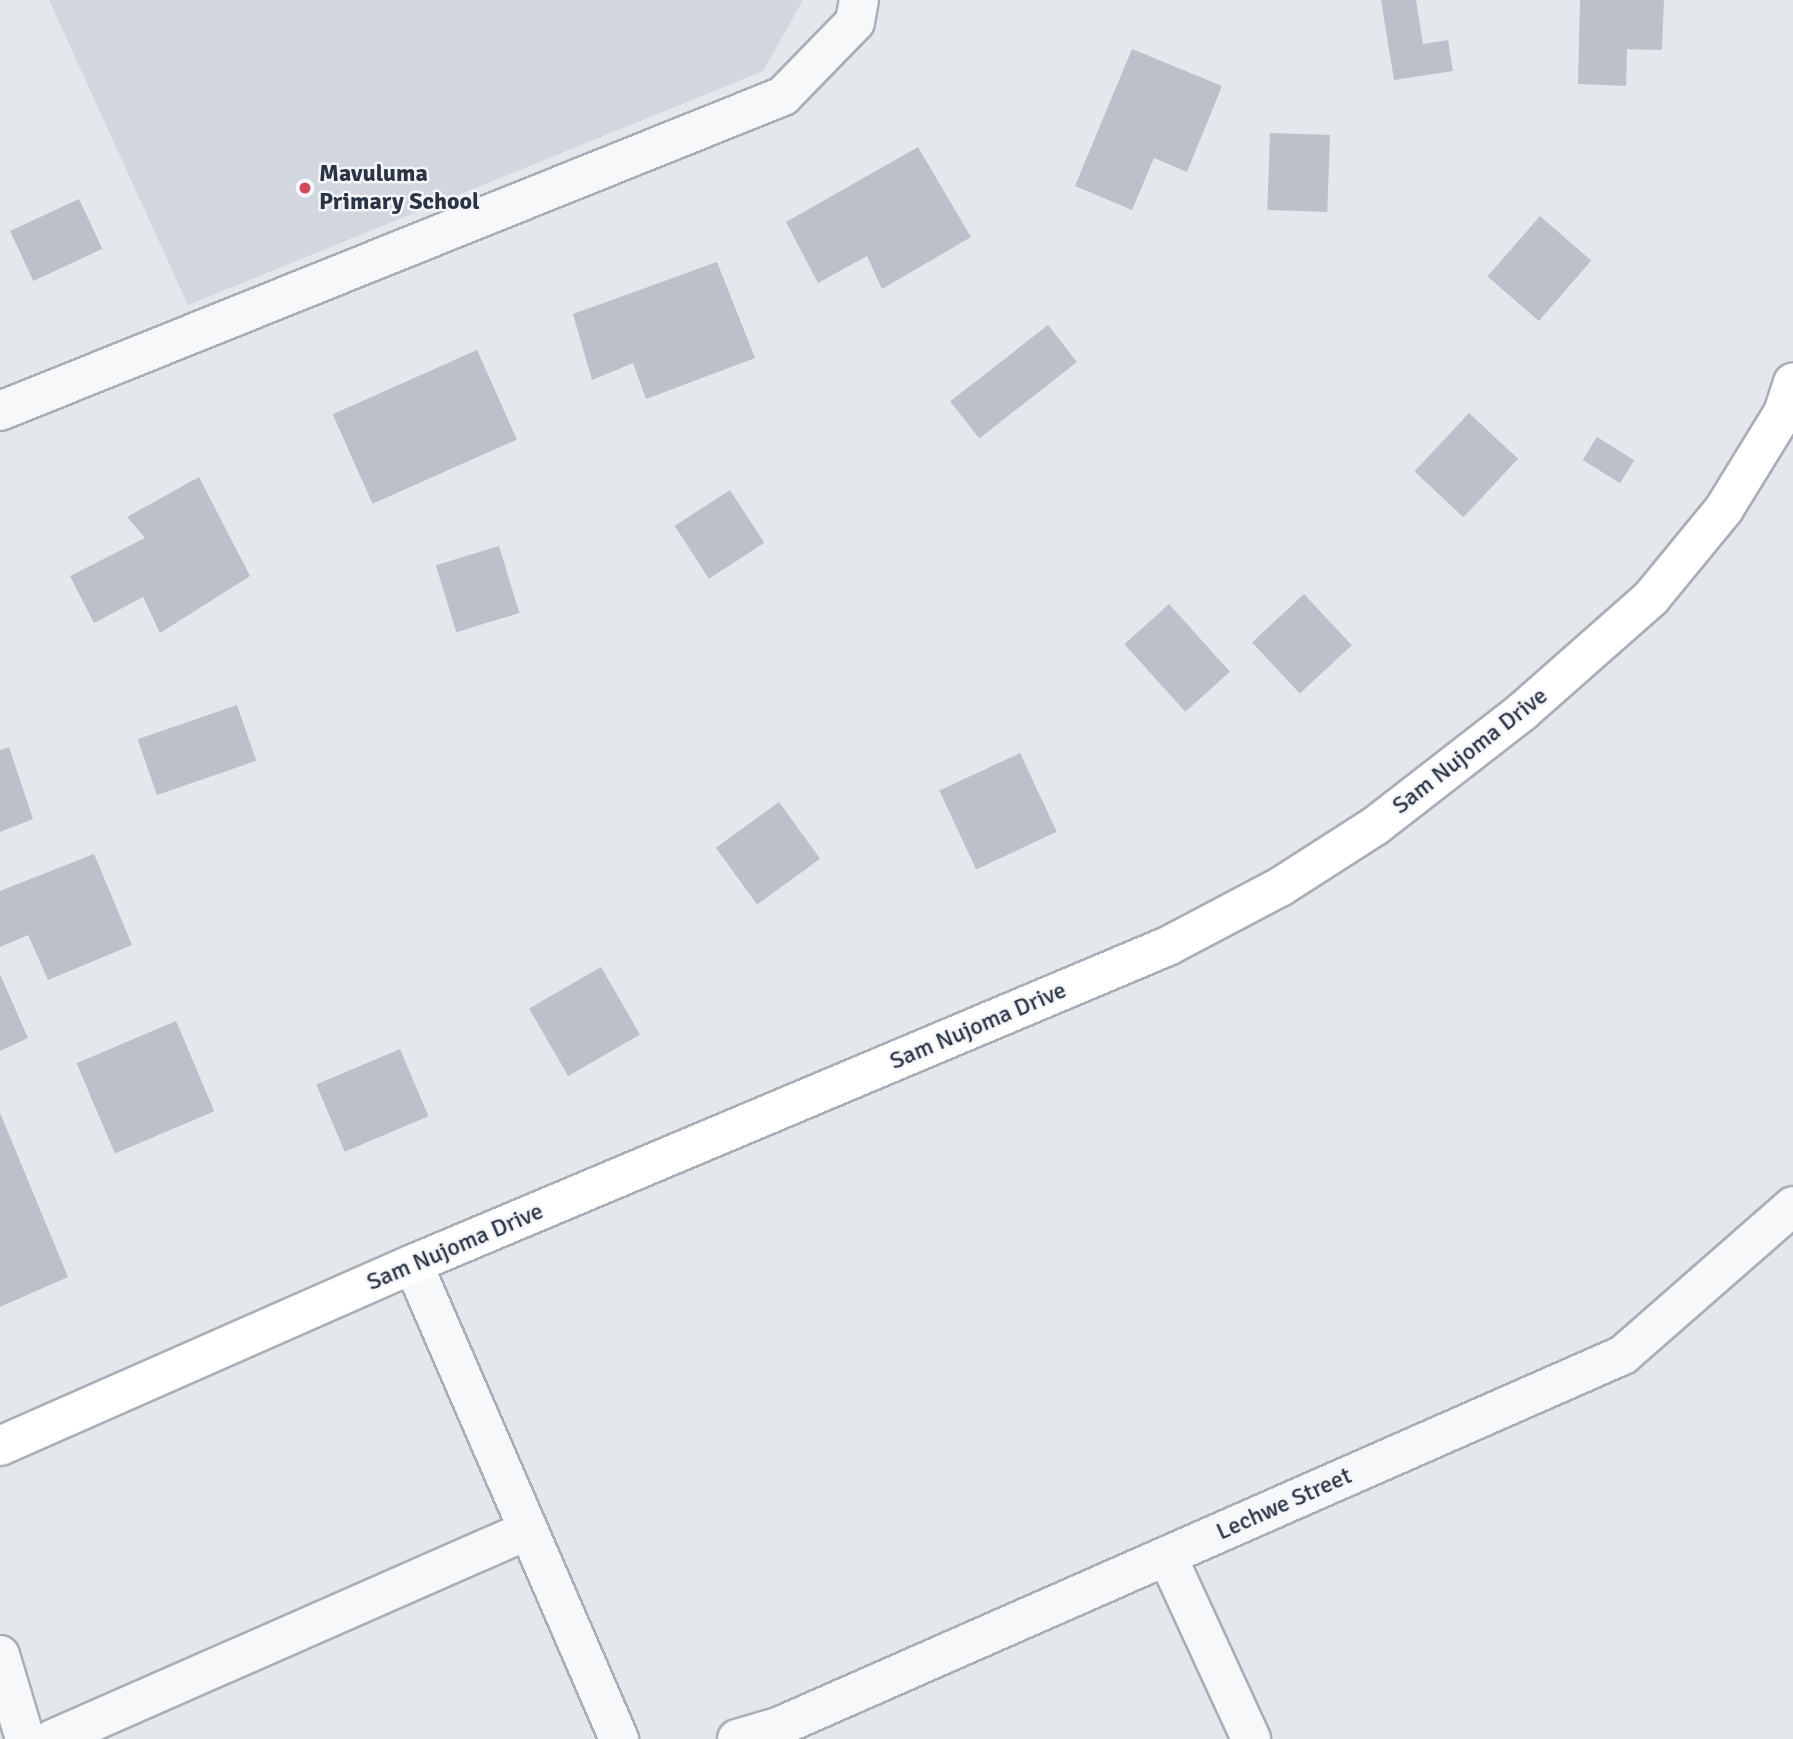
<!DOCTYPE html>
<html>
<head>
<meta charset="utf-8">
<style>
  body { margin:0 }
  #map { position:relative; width:1793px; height:1739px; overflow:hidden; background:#e4e7ec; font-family:Signika,sans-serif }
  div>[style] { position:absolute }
  .built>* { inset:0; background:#d2d6de }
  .building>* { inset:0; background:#bbc0ca; transform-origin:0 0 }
  .roads { filter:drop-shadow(2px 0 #a9aeb7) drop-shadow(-2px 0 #a9aeb7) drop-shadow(0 2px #a9aeb7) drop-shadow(0 -2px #a9aeb7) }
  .street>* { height:38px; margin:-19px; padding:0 19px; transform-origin:19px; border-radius:19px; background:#f7f8fa }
  .secondary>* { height:38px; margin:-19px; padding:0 19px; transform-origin:19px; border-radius:19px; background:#fff }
  .dots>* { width:19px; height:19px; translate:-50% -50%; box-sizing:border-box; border:4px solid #f4f6f9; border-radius:50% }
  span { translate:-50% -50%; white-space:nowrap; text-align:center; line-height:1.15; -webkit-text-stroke:5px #f4f6f9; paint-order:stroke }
  .poi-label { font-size:24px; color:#2b3445; font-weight:700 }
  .left { translate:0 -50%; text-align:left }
  .street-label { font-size:24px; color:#2b3445 }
</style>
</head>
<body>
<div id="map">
  <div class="built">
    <i style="clip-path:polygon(49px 0,803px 0,763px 71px,188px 305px)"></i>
  </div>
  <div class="building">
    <i style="clip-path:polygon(1381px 0,1416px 0,1423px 44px,1448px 40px,1453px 71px,1394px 80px)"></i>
    <i style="clip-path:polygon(1580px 0,1664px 0,1662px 50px,1627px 49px,1626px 86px,1578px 84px)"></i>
    <i style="clip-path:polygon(1132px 49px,1222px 86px,1187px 172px,1154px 158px,1132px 210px,1075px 186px)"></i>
    <i style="left:1270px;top:133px;width:60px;height:77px;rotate:2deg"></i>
    <i style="clip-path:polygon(918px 147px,971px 237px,882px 289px,867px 256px,818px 283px,786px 222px)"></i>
    <i style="left:79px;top:199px;width:55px;height:76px;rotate:65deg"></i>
    <i style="left:1540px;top:216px;width:68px;height:80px;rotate:41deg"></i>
    <i style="clip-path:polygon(717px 262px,755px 358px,646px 399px,633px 363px,592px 380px,573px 314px)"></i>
    <i style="left:1048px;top:325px;width:47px;height:124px;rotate:52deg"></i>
    <i style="left:477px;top:350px;width:98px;height:158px;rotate:66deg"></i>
    <i style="left:1469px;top:413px;width:67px;height:80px;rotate:43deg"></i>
    <i style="left:1597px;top:437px;width:44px;height:27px;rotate:32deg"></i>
    <i style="clip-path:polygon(199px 477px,250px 576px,160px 633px,143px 597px,94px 623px,70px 576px,145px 538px,127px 517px)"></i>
    <i style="left:730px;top:490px;width:63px;height:66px;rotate:57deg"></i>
    <i style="left:499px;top:546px;width:70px;height:66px;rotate:73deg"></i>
    <i style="left:1304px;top:594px;width:70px;height:71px;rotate:47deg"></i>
    <i style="left:1169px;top:604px;width:91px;height:60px;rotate:48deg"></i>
    <i style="left:237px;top:705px;width:59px;height:105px;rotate:71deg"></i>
    <i style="clip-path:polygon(9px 747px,33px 819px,0 832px,0 750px)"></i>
    <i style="left:1020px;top:753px;width:87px;height:89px;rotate:65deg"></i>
    <i style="left:779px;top:802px;width:70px;height:78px;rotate:54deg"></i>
    <i style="clip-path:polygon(94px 854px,132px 945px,48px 980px,28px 935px,0 947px,0 891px)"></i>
    <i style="left:601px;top:967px;width:78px;height:83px;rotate:60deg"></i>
    <i style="clip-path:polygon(0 974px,28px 1038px,0 1051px)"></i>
    <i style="left:176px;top:1021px;width:98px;height:108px;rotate:67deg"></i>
    <i style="left:400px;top:1049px;width:73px;height:91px;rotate:67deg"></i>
    <i style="clip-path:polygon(0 1113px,68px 1277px,0 1307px)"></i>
  </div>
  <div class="roads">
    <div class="street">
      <i style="left:0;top:411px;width:844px;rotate:-21.91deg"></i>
      <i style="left:783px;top:96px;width:103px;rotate:-45.8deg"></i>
      <i style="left:855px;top:22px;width:22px;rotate:-80deg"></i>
      <i style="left:413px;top:1264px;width:518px;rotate:66.55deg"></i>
      <i style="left:1167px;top:1556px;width:201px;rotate:65.3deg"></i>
      <i style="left:0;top:1655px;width:88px;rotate:73.4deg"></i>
      <i style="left:53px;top:1739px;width:517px;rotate:-23.74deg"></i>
      <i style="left:737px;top:1739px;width:43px;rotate:-16.3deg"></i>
      <i style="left:778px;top:1727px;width:923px;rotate:-23.76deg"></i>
      <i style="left:1623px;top:1355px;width:226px;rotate:-41.2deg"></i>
    </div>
    <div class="secondary">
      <i style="left:0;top:1446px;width:451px;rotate:-23.8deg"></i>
      <i style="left:413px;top:1264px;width:819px;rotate:-22.84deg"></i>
      <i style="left:1168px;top:946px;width:127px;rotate:-27.8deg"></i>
      <i style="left:1280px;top:887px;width:113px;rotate:-32.7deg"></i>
      <i style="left:1375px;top:826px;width:187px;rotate:-37.8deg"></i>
      <i style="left:1523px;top:711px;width:171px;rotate:-41.4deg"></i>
      <i style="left:1651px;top:598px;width:115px;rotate:-50.6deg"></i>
      <i style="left:1724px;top:509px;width:113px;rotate:-58.4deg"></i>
      <i style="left:1783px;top:413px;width:32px;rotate:-72deg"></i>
    </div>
  </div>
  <div class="dots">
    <i style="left:305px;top:188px;background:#d1495b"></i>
  </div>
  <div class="poi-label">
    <span class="left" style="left:319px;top:188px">Mavuluma<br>Primary School</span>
  </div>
  <div class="street-label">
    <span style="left:1470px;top:751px;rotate:-38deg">Sam Nujoma Drive</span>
    <span style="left:978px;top:1026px;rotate:-23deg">Sam Nujoma Drive</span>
    <span style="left:455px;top:1247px;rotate:-23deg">Sam Nujoma Drive</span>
    <span style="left:1284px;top:1504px;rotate:-24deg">Lechwe Street</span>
  </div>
</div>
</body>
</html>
